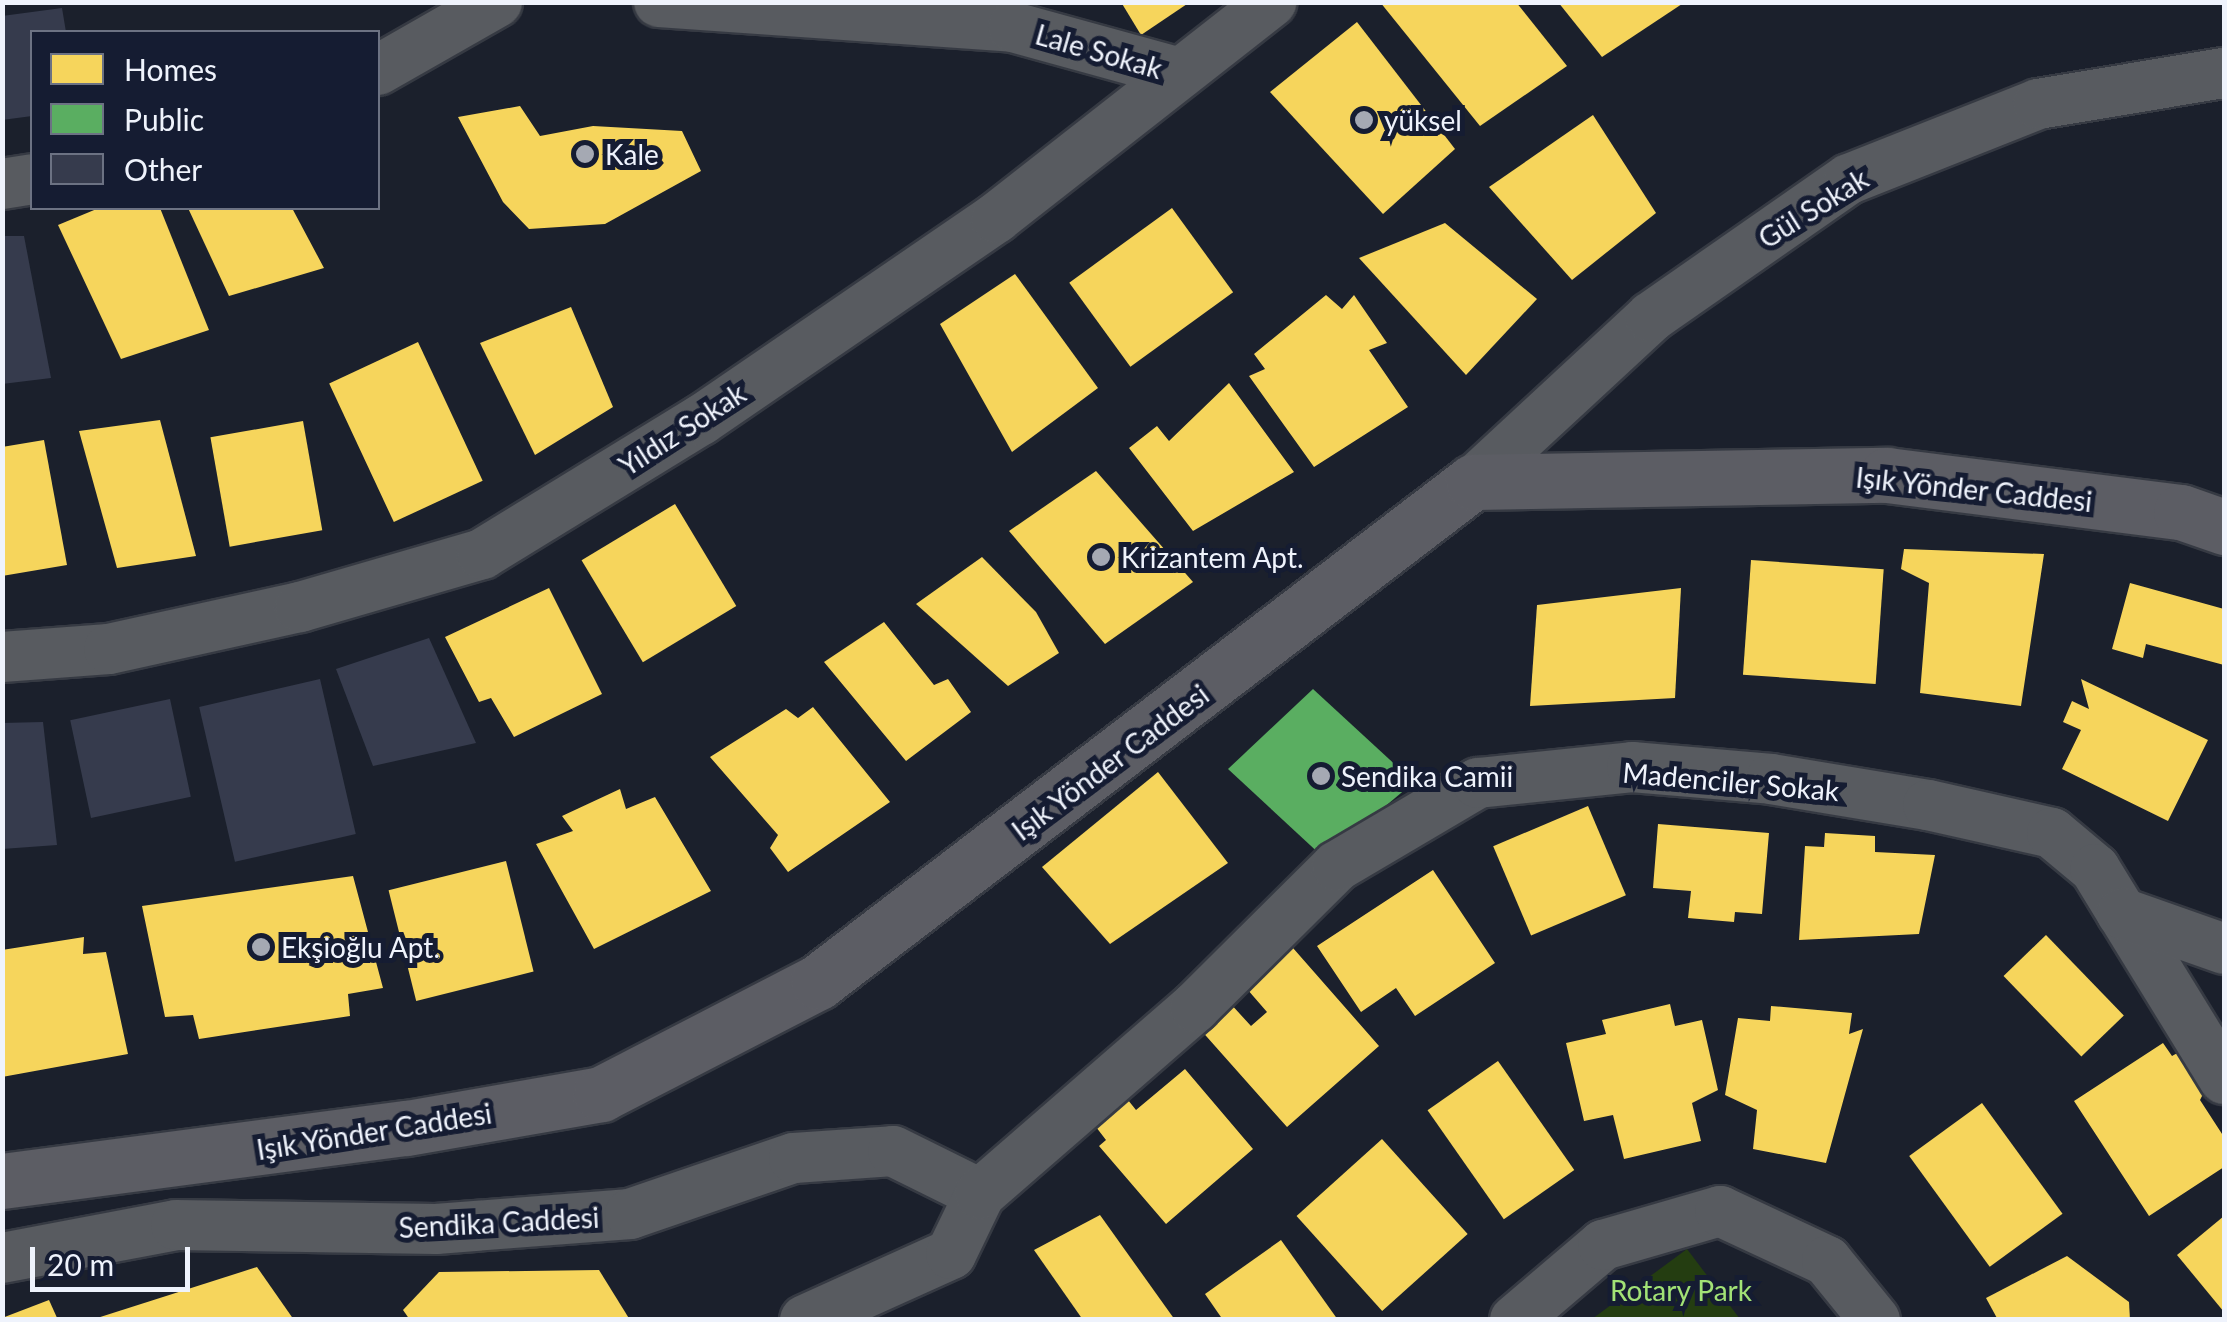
<!DOCTYPE html>
<html>
<head>
<meta charset="utf-8">
<style>
  body { margin:0 }
  #map { position:relative; width:2227px; height:1322px; overflow:hidden; background:#1b202c; font-family:Lato,sans-serif }
  div>[style] { position:absolute }
  .green>* { inset:0; background:#243d11 }
  .homes>* { inset:0; background:#f6d55c; transform-origin:0 0 }
  .public>* { inset:0; background:#5aae61 }
  .building>* { inset:0; background:#363b4d; transform-origin:0 0 }
  .roads { filter:drop-shadow(2px 0 #363a43) drop-shadow(-2px 0 #363a43) drop-shadow(0 2px #363a43) drop-shadow(0 -2px #363a43) }
  .street>* { height:50px; margin:-25px; padding:0 25px; transform-origin:25px; border-radius:25px; background:#585b60 }
  .secondary>* { height:55px; margin:-27.5px; padding:0 27.5px; transform-origin:27.5px; border-radius:27.5px; background:#5c5d64 }
  .dots>* { width:28px; height:28px; translate:-50% -50%; box-sizing:border-box; border:5px solid #151c32; border-radius:50% }
  span { translate:-50% -50%; white-space:nowrap; text-align:center; line-height:1.15; -webkit-text-stroke:10px #151c32; paint-order:stroke }
  .street-label { font-size:28px; color:#eff3fc }
  .poi-label { font-size:28px; color:#eff3fc }
  .left { translate:0 -50%; text-align:left }
  .park-label { font-size:28px; color:#a2e276 }
  .frame { position:absolute; inset:0; border:5px solid #eff3fc; pointer-events:none }
  .legend { position:absolute; left:30px; top:30px; width:350px; height:180px; box-sizing:border-box; background:#151c32; border:2px solid #6c7283; margin:0; padding:12px 18px; list-style:none; font-size:30px; color:#eff3fc }
  .legend li { display:flex; align-items:center; gap:20px; height:50px }
  .legend b { width:50px; border:2px solid #6c7283 }
  .scale { position:absolute; left:30px; top:1247px; width:160px; height:45px; box-sizing:border-box; border:5px solid #eff3fc; border-top:0; padding-left:12px; font-size:30px; line-height:35px; white-space:nowrap; color:#eff3fc; -webkit-text-stroke:8px #151c32; paint-order:stroke }
</style>
</head>
<body>
<div id="map">
  <div class="green">
    <i style="clip-path:polygon(1687px 1249px,1740px 1319px,1592px 1319px)"></i>
  </div>
  <div class="homes">
    <i style="clip-path:polygon(1121px 2px,1190px 2px,1141px 35px)"></i>
    <i style="clip-path:polygon(1380px 2px,1516px 2px,1567px 66px,1480px 126px)"></i>
    <i style="clip-path:polygon(1558px 2px,1685px 2px,1602px 57px)"></i>
    <i style="clip-path:polygon(1357px 22px,1455px 149px,1383px 214px,1270px 92px)"></i>
    <i style="clip-path:polygon(520px 106px,540px 136px,593px 126px,682px 131px,701px 171px,605px 224px,529px 229px,503px 202px,458px 117px)"></i>
    <i style="clip-path:polygon(1593px 115px,1656px 213px,1572px 280px,1489px 187px)"></i>
    <i style="clip-path:polygon(99px 208px,160px 208px,209px 330px,121px 359px,58px 225px)"></i>
    <i style="clip-path:polygon(188px 208px,292px 208px,324px 268px,229px 296px)"></i>
    <i style="left:1172px;top:208px;width:104px;height:127px;rotate:54deg"></i>
    <i style="clip-path:polygon(1445px 223px,1537px 299px,1466px 375px,1359px 258px)"></i>
    <i style="clip-path:polygon(1015px 274px,1098px 388px,1012px 452px,940px 324px)"></i>
    <i style="clip-path:polygon(1326px 295px,1342px 309px,1354px 295px,1387px 343px,1369px 350px,1408px 407px,1314px 467px,1249px 376px,1265px 369px,1254px 354px)"></i>
    <i style="clip-path:polygon(571px 307px,613px 407px,535px 455px,480px 343px)"></i>
    <i style="left:418px;top:342px;width:153px;height:98px;rotate:65deg"></i>
    <i style="clip-path:polygon(1229px 383px,1294px 472px,1193px 531px,1129px 448px,1157px 426px,1169px 441px)"></i>
    <i style="clip-path:polygon(160px 420px,196px 556px,117px 568px,79px 431px)"></i>
    <i style="left:303px;top:421px;width:111px;height:94px;rotate:80deg"></i>
    <i style="clip-path:polygon(44px 440px,67px 565px,2px 576px,2px 447px)"></i>
    <i style="clip-path:polygon(1096px 471px,1193px 582px,1105px 644px,1009px 531px)"></i>
    <i style="left:675px;top:504px;width:119px;height:109px;rotate:59deg"></i>
    <i style="clip-path:polygon(1904px 549px,2044px 554px,2021px 706px,1920px 693px,1929px 583px,1901px 569px)"></i>
    <i style="clip-path:polygon(982px 557px,1036px 612px,1059px 653px,1008px 686px,916px 604px)"></i>
    <i style="left:1751px;top:560px;width:133px;height:115px;rotate:4deg"></i>
    <i style="clip-path:polygon(2130px 583px,2224px 609px,2224px 665px,2146px 644px,2143px 658px,2112px 649px)"></i>
    <i style="clip-path:polygon(549px 588px,602px 694px,514px 737px,491px 698px,479px 702px,445px 637px)"></i>
    <i style="clip-path:polygon(1681px 588px,1675px 698px,1530px 706px,1537px 605px)"></i>
    <i style="clip-path:polygon(884px 622px,934px 685px,948px 679px,971px 712px,906px 761px,824px 662px)"></i>
    <i style="clip-path:polygon(2081px 679px,2208px 740px,2168px 821px,2062px 769px,2081px 730px,2063px 722px,2072px 701px,2089px 709px)"></i>
    <i style="clip-path:polygon(813px 707px,890px 802px,788px 872px,770px 848px,778px 835px,710px 757px,786px 709px,798px 718px)"></i>
    <i style="clip-path:polygon(1158px 772px,1228px 863px,1110px 944px,1042px 867px)"></i>
    <i style="clip-path:polygon(620px 789px,626px 809px,655px 797px,711px 891px,594px 949px,536px 844px,573px 831px,562px 816px)"></i>
    <i style="left:1588px;top:806px;width:97px;height:103px;rotate:67deg"></i>
    <i style="clip-path:polygon(1658px 824px,1769px 833px,1762px 914px,1735px 912px,1734px 922px,1688px 918px,1691px 891px,1653px 888px)"></i>
    <i style="clip-path:polygon(1825px 833px,1875px 836px,1875px 852px,1935px 855px,1919px 934px,1799px 940px,1805px 846px,1824px 847px)"></i>
    <i style="left:506px;top:861px;width:114px;height:121px;rotate:76deg"></i>
    <i style="clip-path:polygon(1433px 870px,1495px 963px,1415px 1016px,1396px 988px,1361px 1012px,1317px 946px)"></i>
    <i style="clip-path:polygon(353px 876px,383px 988px,348px 994px,350px 1016px,199px 1039px,193px 1015px,165px 1017px,142px 906px)"></i>
    <i style="left:2046px;top:935px;width:112px;height:59px;rotate:46deg"></i>
    <i style="clip-path:polygon(84px 937px,83px 954px,106px 952px,128px 1054px,2px 1077px,2px 950px)"></i>
    <i style="clip-path:polygon(1293px 948px,1379px 1046px,1287px 1127px,1199px 1028px,1229px 1002px,1251px 1026px,1267px 1012px,1247px 989px)"></i>
    <i style="clip-path:polygon(1670px 1004px,1675px 1026px,1702px 1020px,1718px 1090px,1692px 1103px,1701px 1141px,1624px 1159px,1613px 1115px,1584px 1121px,1566px 1043px,1606px 1034px,1602px 1020px)"></i>
    <i style="clip-path:polygon(1771px 1006px,1852px 1013px,1849px 1034px,1863px 1029px,1826px 1163px,1753px 1149px,1757px 1110px,1725px 1095px,1738px 1018px,1770px 1021px)"></i>
    <i style="clip-path:polygon(2163px 1043px,2172px 1056px,2181px 1051px,2206px 1088px,2200px 1100px,2224px 1137px,2224px 1167px,2149px 1216px,2074px 1101px)"></i>
    <i style="left:1498px;top:1061px;width:133px;height:86px;rotate:55deg"></i>
    <i style="clip-path:polygon(1185px 1069px,1253px 1149px,1166px 1224px,1099px 1146px,1106px 1140px,1096px 1127px,1128px 1100px,1136px 1110px)"></i>
    <i style="left:1982px;top:1103px;width:137px;height:90px;rotate:54deg"></i>
    <i style="left:1382px;top:1139px;width:128px;height:115px;rotate:48deg"></i>
    <i style="clip-path:polygon(1100px 1215px,1175px 1320px,1083px 1320px,1034px 1250px)"></i>
    <i style="clip-path:polygon(2224px 1216px,2224px 1312px,2177px 1255px)"></i>
    <i style="clip-path:polygon(1281px 1240px,1338px 1320px,1223px 1320px,1205px 1294px)"></i>
    <i style="clip-path:polygon(2067px 1256px,2129px 1302px,2130px 1320px,1998px 1320px,1986px 1298px)"></i>
    <i style="clip-path:polygon(257px 1267px,294px 1320px,94px 1320px,94px 1319px)"></i>
    <i style="clip-path:polygon(599px 1270px,630px 1320px,410px 1320px,403px 1310px,439px 1272px)"></i>
    <i style="clip-path:polygon(49px 1300px,58px 1320px,2px 1320px,2px 1318px)"></i>
  </div>
  <div class="public">
    <i style="clip-path:polygon(1313px 689px,1414px 782px,1324px 858px,1228px 769px)"></i>
  </div>
  <div class="building">
    <i style="clip-path:polygon(62px 8px,66px 32px,32px 32px,32px 116px,2px 120px,2px 16px)"></i>
    <i style="clip-path:polygon(2px 236px,24px 236px,51px 378px,2px 384px)"></i>
    <i style="clip-path:polygon(429px 638px,476px 743px,373px 766px,336px 669px)"></i>
    <i style="left:320px;top:679px;width:159px;height:124px;rotate:77deg"></i>
    <i style="left:170px;top:699px;width:100px;height:102px;rotate:78deg"></i>
    <i style="clip-path:polygon(43px 722px,57px 845px,2px 849px,2px 723px)"></i>
  </div>
  <div class="roads">
    <div class="street">
      <i style="left:659px;top:2px;width:355px;rotate:4deg"></i>
      <i style="left:1013px;top:27px;width:173px;rotate:15.4deg"></i>
      <i style="left:378px;top:70px;width:137px;rotate:-29.7deg"></i>
      <i style="left:2px;top:184px;width:30px;rotate:-9deg"></i>
      <i style="left:1473px;top:482px;width:243px;rotate:-42.8deg"></i>
      <i style="left:1651px;top:317px;width:241px;rotate:-34.9deg"></i>
      <i style="left:1849px;top:179px;width:203px;rotate:-21.6deg"></i>
      <i style="left:2038px;top:104px;width:189px;rotate:-9.5deg"></i>
      <i style="left:2px;top:657px;width:107px;rotate:-4.3deg"></i>
      <i style="left:109px;top:649px;width:196px;rotate:-12.4deg"></i>
      <i style="left:300px;top:607px;width:190px;rotate:-16.2deg"></i>
      <i style="left:482px;top:554px;width:257px;rotate:-31.5deg"></i>
      <i style="left:701px;top:420px;width:358px;rotate:-34.4deg"></i>
      <i style="left:996px;top:218px;width:350px;rotate:-38.1deg"></i>
      <i style="left:2122px;top:913px;width:195px;rotate:58.4deg"></i>
      <i style="left:2px;top:1258px;width:177px;rotate:-10.7deg"></i>
      <i style="left:176px;top:1225px;width:260px;rotate:0.9deg"></i>
      <i style="left:436px;top:1229px;width:195px;rotate:-4.4deg"></i>
      <i style="left:630px;top:1214px;width:173px;rotate:-18.9deg"></i>
      <i style="left:794px;top:1158px;width:99px;rotate:-4deg"></i>
      <i style="left:893px;top:1151px;width:97px;rotate:26.3deg"></i>
      <i style="left:805px;top:1320px;width:160px;rotate:-24.3deg"></i>
      <i style="left:951px;top:1254px;width:67px;rotate:-64.2deg"></i>
      <i style="left:980px;top:1194px;width:285px;rotate:-41deg"></i>
      <i style="left:1195px;top:1007px;width:200px;rotate:-44.8deg"></i>
      <i style="left:1337px;top:866px;width:164px;rotate:-30.5deg"></i>
      <i style="left:1478px;top:783px;width:155px;rotate:-5.9deg"></i>
      <i style="left:1632px;top:767px;width:140px;rotate:4.9deg"></i>
      <i style="left:1771px;top:779px;width:159px;rotate:9.4deg"></i>
      <i style="left:1928px;top:805px;width:127px;rotate:12.7deg"></i>
      <i style="left:2052px;top:833px;width:56px;rotate:39.9deg"></i>
      <i style="left:2095px;top:869px;width:52px;rotate:58.5deg"></i>
      <i style="left:2122px;top:913px;width:108px;rotate:19.4deg"></i>
      <i style="left:1515px;top:1320px;width:116px;rotate:-40.4deg"></i>
      <i style="left:1603px;top:1245px;width:122px;rotate:-16.2deg"></i>
      <i style="left:1720px;top:1211px;width:118px;rotate:25deg"></i>
      <i style="left:1827px;top:1261px;width:76px;rotate:50.9deg"></i>
    </div>
    <div class="secondary">
      <i style="left:2px;top:1181px;width:408px;rotate:-7.5deg"></i>
      <i style="left:407px;top:1128px;width:197px;rotate:-9.9deg"></i>
      <i style="left:601px;top:1094px;width:244px;rotate:-27.3deg"></i>
      <i style="left:818px;top:982px;width:824px;rotate:-37.36deg"></i>
      <i style="left:1473px;top:482px;width:414px;rotate:-1deg"></i>
      <i style="left:1887px;top:475px;width:296px;rotate:7.2deg"></i>
      <i style="left:2181px;top:512px;width:46px;rotate:19.2deg"></i>
    </div>
  </div>
  <div class="dots">
    <i style="left:1364px;top:120px;background:#a5a9b3"></i>
    <i style="left:585px;top:154px;background:#a5a9b3"></i>
    <i style="left:1101px;top:557px;background:#a5a9b3"></i>
    <i style="left:1321px;top:776px;background:#a5a9b3"></i>
    <i style="left:261px;top:947px;background:#a5a9b3"></i>
  </div>
  <div class="street-label">
    <span style="left:1099px;top:51px;rotate:16deg">Lale Sokak</span>
    <span style="left:1813px;top:208px;rotate:-32deg">Gül Sokak</span>
    <span style="left:682px;top:429px;rotate:-33deg">Yıldız Sokak</span>
    <span style="left:1974px;top:489px;rotate:6deg">Işık Yönder Caddesi</span>
    <span style="left:1110px;top:762px;rotate:-37deg">Işık Yönder Caddesi</span>
    <span style="left:1731px;top:781px;rotate:5deg">Madenciler Sokak</span>
    <span style="left:374px;top:1131px;rotate:-9deg">Işık Yönder Caddesi</span>
    <span style="left:499px;top:1222px;rotate:-3deg">Sendika Caddesi</span>
  </div>
  <div class="poi-label">
    <span class="left" style="left:1384px;top:120px">yüksel</span>
    <span class="left" style="left:605px;top:154px">Kale</span>
    <span class="left" style="left:1121px;top:557px">Krizantem Apt.</span>
    <span class="left" style="left:1341px;top:776px">Sendika Camii</span>
    <span class="left" style="left:281px;top:947px">Ekşioğlu Apt.</span>
  </div>
  <div class="park-label">
    <span style="left:1681px;top:1290px">Rotary Park</span>
  </div>
  <div class="frame"></div>
  <ul class="legend">
  <li><b style="height:28px;background:#f6d55c"></b>Homes</li>
  <li><b style="height:28px;background:#5aae61"></b>Public</li>
  <li><b style="height:28px;background:#363b4d"></b>Other</li>
  </ul>
  <div class="scale">20 m</div>
</div>
</body>
</html>
